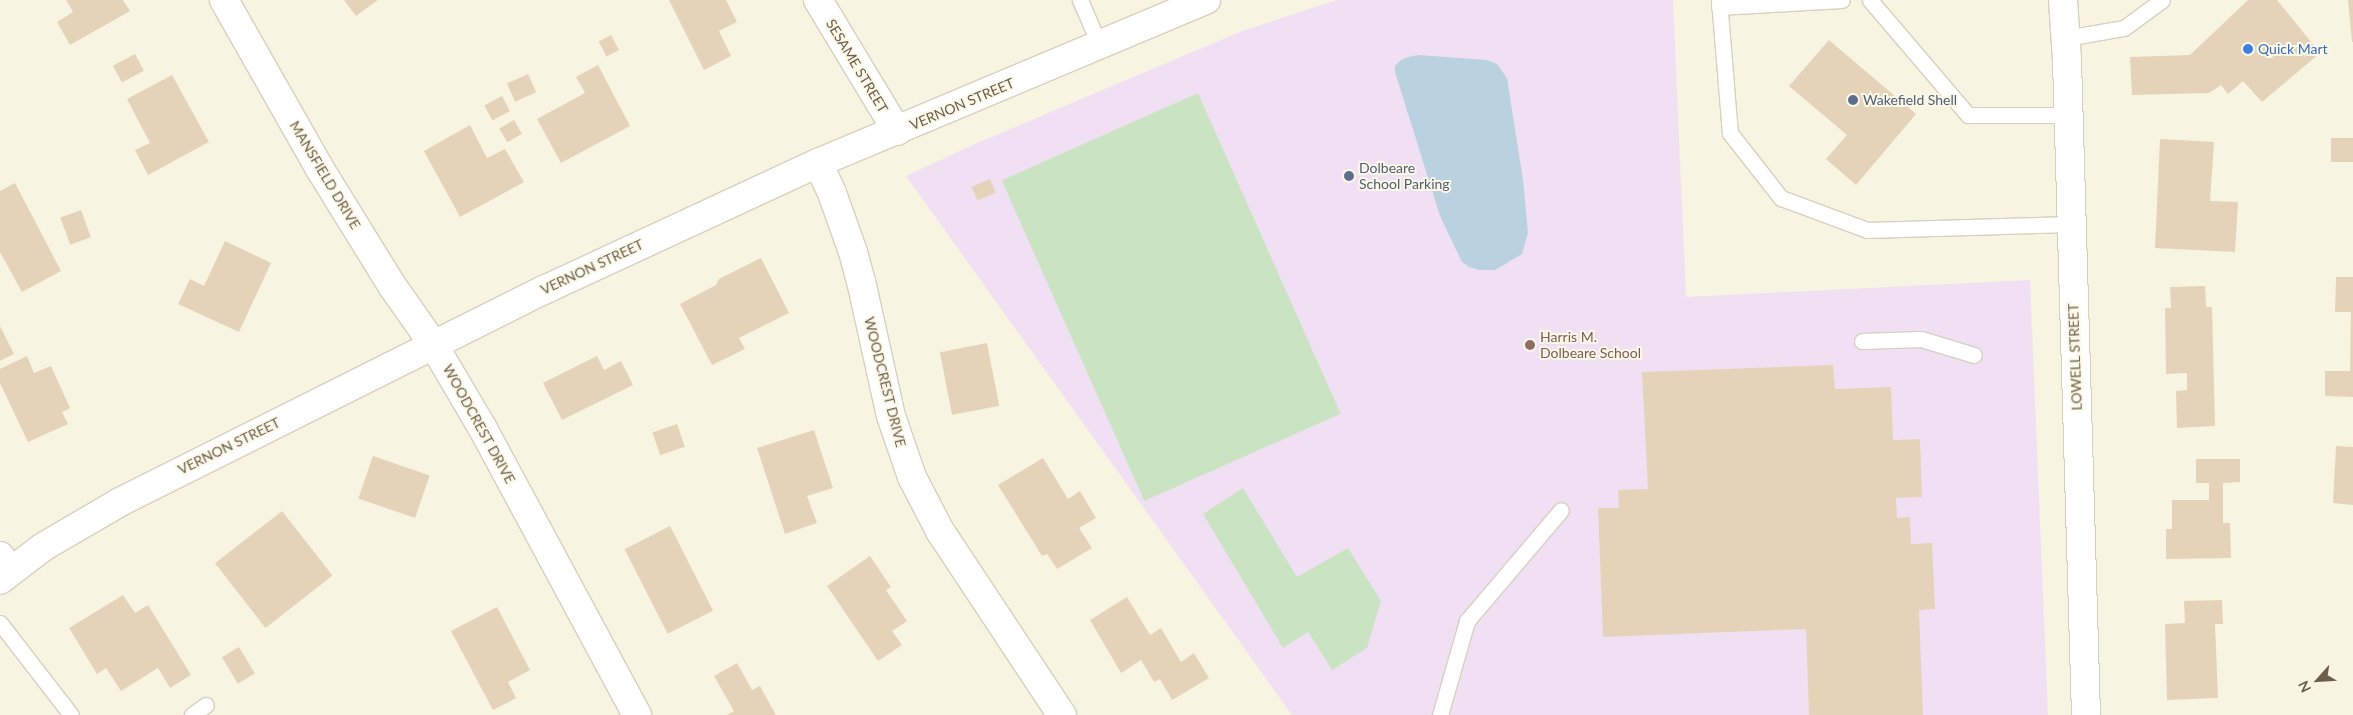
<!DOCTYPE html>
<html>
<head>
<meta charset="utf-8">
<style>
  body { margin:0 }
  #map { position:relative; width:2353px; height:715px; overflow:hidden; background:#f8f4e2; font-family:Lato,sans-serif }
  div>[style] { position:absolute }
  .education>* { inset:0; background:#f1e0f4 }
  .green>* { inset:0; background:#cae4c3; transform-origin:0 0 }
  .water>* { inset:0; background:#bad2df }
  .building>* { inset:0; background:#e5d3b9; transform-origin:0 0 }
  .roads { filter:drop-shadow(1px 0 #d8d0be) drop-shadow(-1px 0 #d8d0be) drop-shadow(0 1px #d8d0be) drop-shadow(0 -1px #d8d0be) }
  .service>* { height:15px; margin:-7.5px; padding:0 7.5px; transform-origin:7.5px; border-radius:7.5px; background:#fff }
  .minor>* { height:28px; margin:-14px; padding:0 14px; transform-origin:14px; border-radius:14px; background:#fff }
  .secondary>* { height:28px; margin:-14px; padding:0 14px; transform-origin:14px; border-radius:14px; background:#fff }
  .dots>* { width:14px; height:14px; translate:-50% -50%; box-sizing:border-box; border:2px solid #fcf8e8; border-radius:50% }
  span { translate:-50% -50%; white-space:nowrap; text-align:center; line-height:1.15; -webkit-text-stroke:4px #fcf8e8; paint-order:stroke }
  .shop-label { font-size:14px; color:#366cbe }
  .left { translate:0 -50%; text-align:left }
  .street-label { font-size:14px; color:#6d5e4c }
  .service-label { font-size:14px; color:#4e5e75 }
  .education-label { font-size:14px; color:#785e54 }
  .north { position:absolute; left:2293px; top:655px; width:50px; height:50px; -webkit-text-stroke:4px #fcf8e8; paint-order:stroke; rotate:244deg; font-size:14px; font-weight:700; line-height:20px; text-align:center; color:#6d5e4c }
  .north::after { content:''; display:block; margin:auto; width:18px; height:22px; background:#6d5e4c; clip-path:polygon(50% 0,100% 100%,50% 72%,0 100%) }
</style>
</head>
<body>
<div id="map">
  <div class="education">
    <i style="clip-path:polygon(1337px 0,1673px 0,1686px 297px,2030px 280px,2048px 715px,1292px 715px,906px 176px,975px 144px,1242px 31px)"></i>
  </div>
  <div class="green">
    <i style="left:1198px;top:93px;width:351px;height:215px;rotate:66deg"></i>
    <i style="clip-path:polygon(1243px 488px,1297px 577px,1348px 548px,1381px 601px,1367px 648px,1332px 670px,1308px 632px,1283px 648px,1203px 514px)"></i>
  </div>
  <div class="water">
    <i style="clip-path:polygon(1419px 55px,1487px 60px,1497px 64px,1507px 78px,1523px 180px,1528px 233px,1522px 254px,1495px 270px,1479px 270px,1469px 267px,1462px 262px,1440px 216px,1395px 72px,1395px 66px,1401px 60px,1408px 57px)"></i>
  </div>
  <div class="building">
    <i style="clip-path:polygon(66px 0,123px 0,130px 11px,70px 45px,57px 22px,73px 12px)"></i>
    <i style="clip-path:polygon(344px 0,378px 0,356px 16px)"></i>
    <i style="clip-path:polygon(669px 0,726px 0,737px 22px,719px 31px,731px 56px,704px 70px)"></i>
    <i style="clip-path:polygon(2248px 0,2277px 0,2320px 53px,2262px 102px,2243px 81px,2228px 94px,2221px 85px,2209px 93px,2132px 95px,2130px 57px,2190px 55px)"></i>
    <i style="clip-path:polygon(2348px 0,2353px 0,2353px 42px,2352px 42px)"></i>
    <i style="left:611px;top:35px;width:17px;height:14px;rotate:62deg"></i>
    <i style="clip-path:polygon(1829px 40px,1916px 114px,1856px 185px,1826px 159px,1847px 135px,1789px 86px)"></i>
    <i style="left:135px;top:54px;width:19px;height:25px;rotate:62deg"></i>
    <i style="clip-path:polygon(598px 65px,630px 126px,561px 163px,537px 119px,585px 93px,576px 77px)"></i>
    <i style="left:528px;top:74px;width:20px;height:23px;rotate:66deg"></i>
    <i style="clip-path:polygon(172px 75px,209px 142px,148px 175px,135px 150px,150px 143px,127px 99px)"></i>
    <i style="left:502px;top:96px;width:17px;height:20px;rotate:62deg"></i>
    <i style="left:514px;top:120px;width:16px;height:17px;rotate:60deg"></i>
    <i style="clip-path:polygon(470px 125px,487px 158px,505px 149px,524px 182px,460px 217px,424px 151px)"></i>
    <i style="left:2331px;top:138px;width:22px;height:24px"></i>
    <i style="clip-path:polygon(2160px 139px,2214px 142px,2210px 201px,2238px 202px,2235px 252px,2155px 248px)"></i>
    <i style="left:990px;top:179px;width:15px;height:20px;rotate:67deg"></i>
    <i style="clip-path:polygon(15px 183px,61px 271px,22px 292px,0 252px,0 191px)"></i>
    <i style="left:81px;top:210px;width:29px;height:22px;rotate:70deg"></i>
    <i style="clip-path:polygon(225px 241px,271px 263px,239px 332px,178px 304px,190px 279px,204px 286px)"></i>
    <i style="clip-path:polygon(761px 258px,789px 313px,739px 338px,745px 349px,712px 365px,680px 304px,716px 285px,719px 279px)"></i>
    <i style="clip-path:polygon(2336px 277px,2353px 277px,2353px 397px,2325px 396px,2325px 371px,2350px 371px,2351px 312px,2335px 312px)"></i>
    <i style="clip-path:polygon(2205px 286px,2206px 307px,2212px 307px,2215px 426px,2177px 428px,2176px 391px,2187px 390px,2187px 373px,2166px 374px,2165px 308px,2171px 308px,2170px 287px)"></i>
    <i style="clip-path:polygon(0 326px,14px 354px,0 361px)"></i>
    <i style="left:987px;top:343px;width:64px;height:48px;rotate:79deg"></i>
    <i style="clip-path:polygon(27px 356px,34px 373px,51px 366px,70px 408px,62px 412px,68px 424px,28px 442px,0 383px,0 369px)"></i>
    <i style="clip-path:polygon(597px 356px,604px 370px,621px 361px,633px 385px,562px 420px,543px 383px)"></i>
    <i style="clip-path:polygon(1833px 365px,1835px 389px,1891px 387px,1893px 440px,1920px 439px,1922px 497px,1896px 498px,1897px 518px,1910px 517px,1911px 544px,1932px 543px,1935px 609px,1919px 610px,1923px 715px,1809px 715px,1806px 629px,1603px 637px,1598px 508px,1619px 508px,1618px 490px,1648px 489px,1642px 372px)"></i>
    <i style="left:677px;top:424px;width:24px;height:26px;rotate:71deg"></i>
    <i style="clip-path:polygon(814px 430px,833px 488px,807px 496px,817px 523px,785px 534px,757px 448px)"></i>
    <i style="clip-path:polygon(2336px 446px,2353px 447px,2353px 505px,2333px 503px)"></i>
    <i style="left:373px;top:456px;width:60px;height:45px;rotate:19deg"></i>
    <i style="clip-path:polygon(1043px 458px,1068px 499px,1080px 491px,1096px 518px,1079px 528px,1092px 548px,1057px 569px,1047px 554px,1042px 556px,998px 485px)"></i>
    <i style="clip-path:polygon(2196px 459px,2240px 459px,2240px 482px,2223px 483px,2223px 523px,2230px 523px,2231px 558px,2166px 559px,2166px 529px,2172px 529px,2172px 500px,2209px 500px,2209px 483px,2196px 483px)"></i>
    <i style="left:282px;top:511px;width:82px;height:85px;rotate:52deg"></i>
    <i style="left:670px;top:526px;width:95px;height:51px;rotate:63deg"></i>
    <i style="clip-path:polygon(870px 556px,891px 587px,886px 590px,907px 621px,892px 631px,902px 645px,878px 661px,827px 586px)"></i>
    <i style="clip-path:polygon(123px 595px,135px 613px,148px 605px,191px 675px,170px 688px,158px 668px,121px 691px,106px 668px,97px 674px,69px 628px)"></i>
    <i style="clip-path:polygon(1127px 597px,1150px 635px,1161px 628px,1181px 662px,1194px 653px,1209px 678px,1172px 700px,1160px 679px,1154px 682px,1141px 660px,1121px 673px,1090px 620px)"></i>
    <i style="clip-path:polygon(2222px 600px,2223px 624px,2215px 624px,2218px 698px,2167px 700px,2165px 624px,2185px 623px,2184px 601px)"></i>
    <i style="clip-path:polygon(497px 607px,530px 670px,508px 682px,516px 698px,493px 710px,451px 631px)"></i>
    <i style="left:239px;top:647px;width:31px;height:20px;rotate:59deg"></i>
    <i style="clip-path:polygon(737px 663px,752px 690px,760px 686px,776px 715px,727px 715px,734px 711px,714px 676px)"></i>
  </div>
  <div class="roads">
    <div class="service">
      <i style="left:1080px;top:0;width:50px;rotate:66.5deg"></i>
      <i style="left:1719px;top:0;width:133px;rotate:85.3deg"></i>
      <i style="left:1730px;top:133px;width:83px;rotate:51.9deg"></i>
      <i style="left:1781px;top:198px;width:92px;rotate:20.4deg"></i>
      <i style="left:1867px;top:230px;width:204px;rotate:-1.7deg"></i>
      <i style="left:1870px;top:0;width:151px;rotate:49.6deg"></i>
      <i style="left:1968px;top:115px;width:101px"></i>
      <i style="left:1719px;top:7px;width:123px;rotate:-3.3deg"></i>
      <i style="left:2066px;top:38px;width:59px;rotate:-9.8deg"></i>
      <i style="left:2124px;top:28px;width:47px;rotate:-36.4deg"></i>
      <i style="left:1862px;top:341px;width:59px;rotate:-1.9deg"></i>
      <i style="left:1921px;top:339px;width:55px;rotate:16.8deg"></i>
      <i style="left:0;top:623px;width:116px;rotate:52.3deg"></i>
      <i style="left:192px;top:715px;width:17px;rotate:-36deg"></i>
      <i style="left:1440px;top:715px;width:98px;rotate:-74deg"></i>
      <i style="left:1467px;top:621px;width:145px;rotate:-49.7deg"></i>
    </div>
    <div class="minor">
      <i style="left:224px;top:0;width:194px;rotate:60.4deg"></i>
      <i style="left:320px;top:169px;width:139px;rotate:58.3deg"></i>
      <i style="left:393px;top:287px;width:70px;rotate:54.9deg"></i>
      <i style="left:433px;top:344px;width:99px;rotate:59.5deg"></i>
      <i style="left:483px;top:429px;width:325px;rotate:61.7deg"></i>
      <i style="left:818px;top:0;width:153px;rotate:58.9deg"></i>
      <i style="left:818px;top:163px;width:33px;rotate:65deg"></i>
      <i style="left:832px;top:193px;width:63px;rotate:70.4deg"></i>
      <i style="left:853px;top:252px;width:30px;rotate:75deg"></i>
      <i style="left:861px;top:281px;width:138px;rotate:77.5deg"></i>
      <i style="left:891px;top:416px;width:65px;rotate:71deg"></i>
      <i style="left:912px;top:477px;width:61px;rotate:62.6deg"></i>
      <i style="left:940px;top:531px;width:221px;rotate:56.5deg"></i>
      <i style="left:0;top:556px;width:18px;rotate:52deg"></i>
    </div>
    <div class="secondary">
      <i style="left:2063px;top:0;width:60px;rotate:86.2deg"></i>
      <i style="left:2067px;top:60px;width:655px;rotate:88.34deg"></i>
      <i style="left:0;top:580px;width:54px;rotate:-37.5deg"></i>
      <i style="left:43px;top:547px;width:89px;rotate:-30.3deg"></i>
      <i style="left:120px;top:502px;width:474px;rotate:-26.6deg"></i>
      <i style="left:544px;top:290px;width:302px;rotate:-24.9deg"></i>
      <i style="left:818px;top:163px;width:421px;rotate:-22.8deg"></i>
    </div>
  </div>
  <div class="dots">
    <i style="left:2248px;top:49px;background:#3f7fe0"></i>
    <i style="left:1853px;top:100px;background:#5c6f8a"></i>
    <i style="left:1349px;top:176px;background:#5c6f8a"></i>
    <i style="left:1530px;top:345px;background:#8d6e63"></i>
  </div>
  <div class="shop-label">
    <span class="left" style="left:2258px;top:49px">Quick Mart</span>
  </div>
  <div class="street-label">
    <span style="left:857px;top:66px;rotate:59deg">SESAME STREET</span>
    <span style="left:962px;top:104px;rotate:-23deg">VERNON STREET</span>
    <span style="left:325px;top:175px;rotate:59deg">MANSFIELD DRIVE</span>
    <span style="left:592px;top:267px;rotate:-25deg">VERNON STREET</span>
    <span style="left:2075px;top:357px;rotate:-92deg">LOWELL STREET</span>
    <span style="left:885px;top:382px;rotate:76deg">WOODCREST DRIVE</span>
    <span style="left:479px;top:424px;rotate:61deg">WOODCREST DRIVE</span>
    <span style="left:229px;top:446px;rotate:-26deg">VERNON STREET</span>
  </div>
  <div class="service-label">
    <span class="left" style="left:1863px;top:100px">Wakefield Shell</span>
    <span class="left" style="left:1359px;top:176px">Dolbeare<br>School Parking</span>
  </div>
  <div class="education-label">
    <span class="left" style="left:1540px;top:345px">Harris M.<br>Dolbeare School</span>
  </div>
  <div class="north">N</div>
</div>
</body>
</html>
